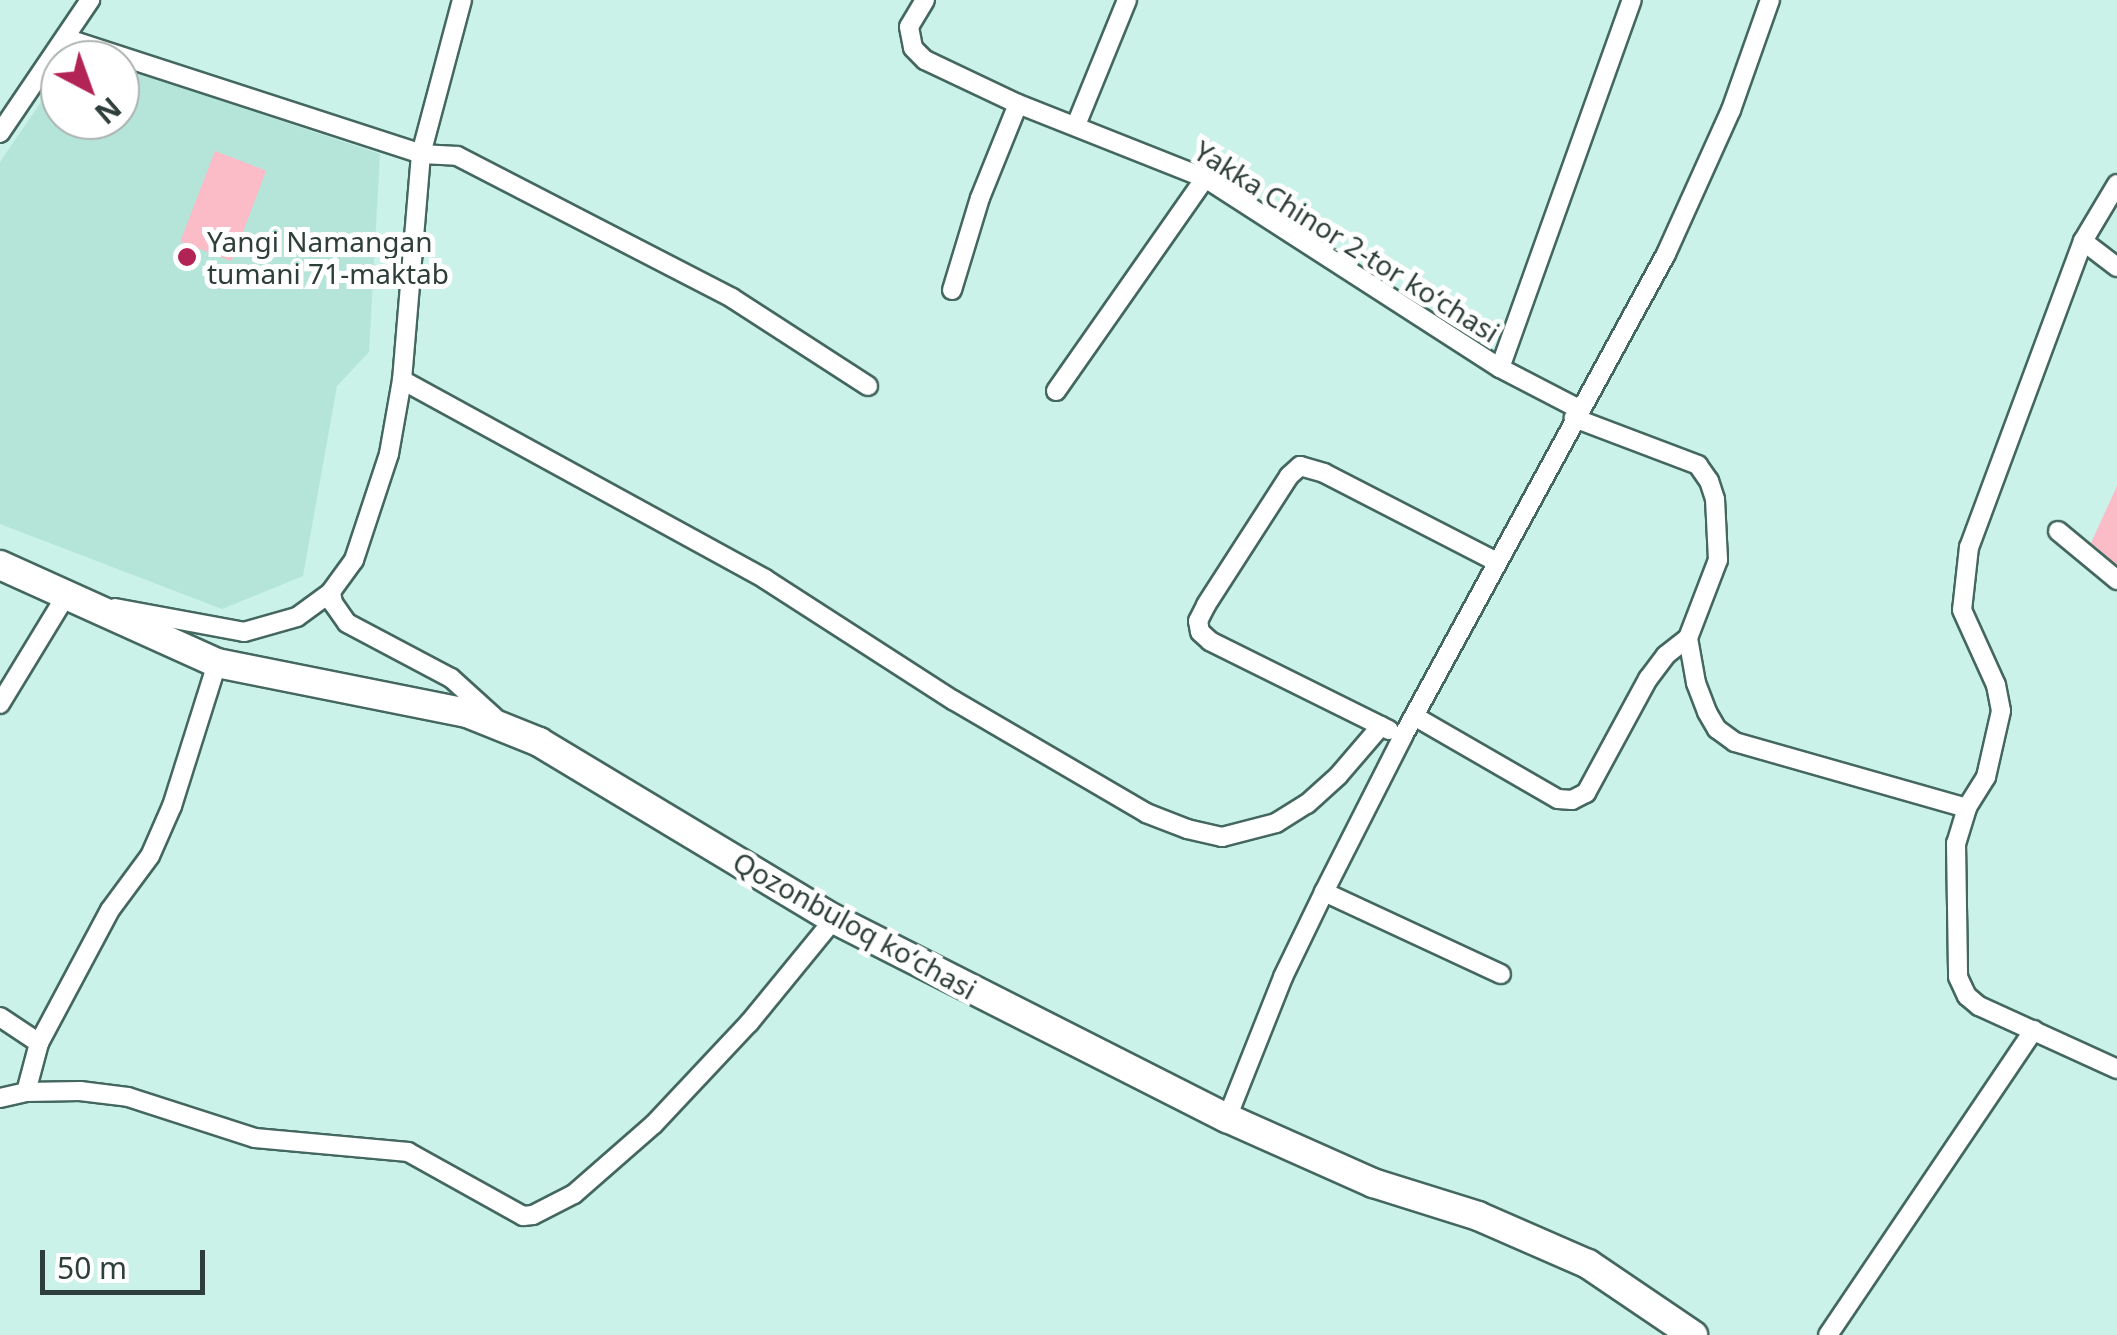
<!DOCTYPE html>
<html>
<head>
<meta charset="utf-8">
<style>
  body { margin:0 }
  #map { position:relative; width:2117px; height:1335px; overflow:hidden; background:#caf2e8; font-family:"Noto Sans",sans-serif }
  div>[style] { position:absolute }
  .built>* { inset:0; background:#b5e5d9 }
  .green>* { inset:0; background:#fbbcc8; transform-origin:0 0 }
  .roads { filter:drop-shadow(2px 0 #44675f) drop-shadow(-2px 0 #44675f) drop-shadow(0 2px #44675f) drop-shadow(0 -2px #44675f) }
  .minor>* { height:18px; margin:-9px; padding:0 9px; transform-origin:9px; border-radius:9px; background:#fff }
  .secondary>* { height:28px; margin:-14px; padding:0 14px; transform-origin:14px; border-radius:14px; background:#fff }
  .dots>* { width:28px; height:28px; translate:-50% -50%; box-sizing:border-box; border:5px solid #fff; border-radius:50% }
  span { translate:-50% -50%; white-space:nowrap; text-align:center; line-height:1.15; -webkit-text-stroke:10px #fff; paint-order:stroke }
  .poi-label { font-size:28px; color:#2e3e3a }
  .left { translate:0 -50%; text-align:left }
  .street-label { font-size:28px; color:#2e3e3a }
  .north { position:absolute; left:40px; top:40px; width:100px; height:100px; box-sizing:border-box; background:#fff; border:2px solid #abb2b0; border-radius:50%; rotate:139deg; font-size:28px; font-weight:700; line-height:40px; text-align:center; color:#2e3e3a }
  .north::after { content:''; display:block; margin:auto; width:35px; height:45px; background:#b32456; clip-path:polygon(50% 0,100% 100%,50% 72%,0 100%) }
  .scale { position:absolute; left:40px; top:1250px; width:165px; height:45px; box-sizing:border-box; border:5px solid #2e3e3a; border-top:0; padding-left:12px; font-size:30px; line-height:35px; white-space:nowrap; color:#2e3e3a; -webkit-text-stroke:8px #fff; paint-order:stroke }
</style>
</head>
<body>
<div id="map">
  <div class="built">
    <i style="clip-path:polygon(120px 67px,380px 154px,369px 352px,337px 386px,303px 576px,222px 609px,0 524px,0 162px,60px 74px,60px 120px,120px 120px)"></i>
  </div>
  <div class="green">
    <i style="left:215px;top:151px;width:55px;height:97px;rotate:21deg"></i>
    <i style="clip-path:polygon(2117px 486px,2117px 565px,2091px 543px)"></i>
  </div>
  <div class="roads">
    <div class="minor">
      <i style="left:462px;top:0;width:159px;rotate:104.9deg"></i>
      <i style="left:421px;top:154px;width:227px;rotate:94.8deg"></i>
      <i style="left:402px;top:380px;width:75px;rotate:100deg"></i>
      <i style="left:389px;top:454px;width:112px;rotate:108.3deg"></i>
      <i style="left:354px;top:560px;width:39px;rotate:126deg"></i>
      <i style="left:331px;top:592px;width:11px;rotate:80deg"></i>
      <i style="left:333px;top:603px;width:24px;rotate:55deg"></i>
      <i style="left:347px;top:623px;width:118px;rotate:27.9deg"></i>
      <i style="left:451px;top:678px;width:58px;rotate:42.2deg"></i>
      <i style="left:925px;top:0;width:31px;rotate:121deg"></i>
      <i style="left:909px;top:27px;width:21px;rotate:79deg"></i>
      <i style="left:913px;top:48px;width:17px;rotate:45deg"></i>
      <i style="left:925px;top:60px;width:103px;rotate:25.3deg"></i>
      <i style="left:1018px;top:104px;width:201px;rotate:21.6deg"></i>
      <i style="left:1205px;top:178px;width:351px;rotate:32.8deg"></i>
      <i style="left:1500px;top:368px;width:89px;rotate:27.4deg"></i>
      <i style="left:65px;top:38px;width:374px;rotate:18deg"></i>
      <i style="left:421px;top:154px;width:36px;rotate:3deg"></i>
      <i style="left:457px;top:156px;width:309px;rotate:27.3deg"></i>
      <i style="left:732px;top:298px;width:162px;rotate:32.9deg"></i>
      <i style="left:1076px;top:125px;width:135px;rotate:-67.8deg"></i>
      <i style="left:0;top:133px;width:161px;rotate:-55.9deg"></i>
      <i style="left:2117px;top:184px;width:66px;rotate:120.8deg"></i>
      <i style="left:2083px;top:241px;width:327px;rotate:110.4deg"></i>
      <i style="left:1969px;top:547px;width:63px;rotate:96.3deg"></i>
      <i style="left:1962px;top:610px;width:82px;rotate:65.6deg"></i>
      <i style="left:1996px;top:685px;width:26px;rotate:79deg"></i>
      <i style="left:2001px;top:711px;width:68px;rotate:102.8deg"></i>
      <i style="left:1986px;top:777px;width:36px;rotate:122deg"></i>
      <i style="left:1967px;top:808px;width:37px;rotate:107deg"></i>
      <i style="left:1956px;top:843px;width:134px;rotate:89.1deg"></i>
      <i style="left:1958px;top:977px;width:21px;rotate:65deg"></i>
      <i style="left:1967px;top:996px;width:16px;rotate:40deg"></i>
      <i style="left:1979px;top:1006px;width:152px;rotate:24.5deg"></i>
      <i style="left:2083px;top:241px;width:43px;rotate:37.4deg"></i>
      <i style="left:952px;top:290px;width:96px;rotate:-73.1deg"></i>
      <i style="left:980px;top:198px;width:101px;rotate:-68deg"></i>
      <i style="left:1500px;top:368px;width:391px;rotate:-70.3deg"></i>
      <i style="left:402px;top:380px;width:414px;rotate:28.7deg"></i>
      <i style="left:765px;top:579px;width:224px;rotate:32.8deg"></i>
      <i style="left:953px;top:700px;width:224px;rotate:30.3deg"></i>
      <i style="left:1146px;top:813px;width:44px;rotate:21.3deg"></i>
      <i style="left:1187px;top:829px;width:36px;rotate:13deg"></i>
      <i style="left:1222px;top:837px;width:56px;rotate:-14.5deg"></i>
      <i style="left:1276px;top:823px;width:36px;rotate:-32deg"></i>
      <i style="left:1307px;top:804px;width:42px;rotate:-42.1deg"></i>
      <i style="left:1338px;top:776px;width:66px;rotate:-49.3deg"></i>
      <i style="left:1056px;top:391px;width:260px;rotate:-55deg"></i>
      <i style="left:2058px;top:531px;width:77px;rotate:39.7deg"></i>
      <i style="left:115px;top:608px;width:131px;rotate:10.5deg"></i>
      <i style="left:244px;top:632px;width:55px;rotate:-15.8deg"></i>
      <i style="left:297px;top:617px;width:42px;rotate:-36.3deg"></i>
      <i style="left:1688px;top:638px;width:46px;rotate:79.9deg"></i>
      <i style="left:1696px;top:683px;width:31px;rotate:69deg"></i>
      <i style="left:1707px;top:712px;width:20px;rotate:60deg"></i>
      <i style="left:1717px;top:729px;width:22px;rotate:36deg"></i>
      <i style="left:1735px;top:742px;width:241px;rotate:15.9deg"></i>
      <i style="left:0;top:704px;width:129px;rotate:-58.7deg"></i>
      <i style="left:1414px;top:716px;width:166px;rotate:30deg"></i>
      <i style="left:1558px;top:799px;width:14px;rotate:4deg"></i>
      <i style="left:1572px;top:800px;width:16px;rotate:-27deg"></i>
      <i style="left:1586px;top:793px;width:130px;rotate:-61.5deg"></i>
      <i style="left:1648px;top:679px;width:30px;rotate:-53deg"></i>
      <i style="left:1666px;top:655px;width:28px;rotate:-38deg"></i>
      <i style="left:1688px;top:638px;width:84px;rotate:-69deg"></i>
      <i style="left:1718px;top:560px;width:61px;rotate:-92.8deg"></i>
      <i style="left:1715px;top:499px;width:19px;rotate:-108deg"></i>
      <i style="left:1709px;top:481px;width:19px;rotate:-125deg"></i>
      <i style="left:1698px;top:465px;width:133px;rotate:-159.2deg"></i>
      <i style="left:1389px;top:730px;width:200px;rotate:-153.6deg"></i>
      <i style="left:1210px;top:641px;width:13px;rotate:-138deg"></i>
      <i style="left:1200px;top:632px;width:11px;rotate:-100deg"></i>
      <i style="left:1198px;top:621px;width:18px;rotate:-63deg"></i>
      <i style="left:1206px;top:605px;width:153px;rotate:-57.2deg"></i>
      <i style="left:1289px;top:476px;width:15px;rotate:-42deg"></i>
      <i style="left:1300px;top:466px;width:25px;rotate:16deg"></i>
      <i style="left:1324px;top:473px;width:195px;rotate:27.2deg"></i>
      <i style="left:1324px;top:892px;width:195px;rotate:24.9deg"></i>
      <i style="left:0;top:1017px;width:47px;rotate:33.7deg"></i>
      <i style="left:26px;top:1092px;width:51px;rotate:-75.1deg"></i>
      <i style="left:39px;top:1043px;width:151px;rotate:-61.9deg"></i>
      <i style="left:110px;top:910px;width:67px;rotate:-53.5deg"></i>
      <i style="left:150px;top:856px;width:55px;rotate:-66.3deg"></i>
      <i style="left:172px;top:806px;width:150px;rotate:-72.5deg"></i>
      <i style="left:0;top:1098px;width:27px;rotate:-13deg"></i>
      <i style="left:26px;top:1092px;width:54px;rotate:-1.1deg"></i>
      <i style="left:80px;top:1091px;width:48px;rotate:7.1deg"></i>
      <i style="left:128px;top:1097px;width:133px;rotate:17.9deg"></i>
      <i style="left:255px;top:1138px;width:154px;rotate:5.2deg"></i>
      <i style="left:408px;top:1152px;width:132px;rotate:29.1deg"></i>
      <i style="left:523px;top:1216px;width:10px;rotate:-6deg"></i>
      <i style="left:533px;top:1215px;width:46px;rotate:-27.1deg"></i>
      <i style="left:574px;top:1194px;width:106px;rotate:-41.2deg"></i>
      <i style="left:654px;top:1124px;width:139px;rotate:-46.8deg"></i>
      <i style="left:749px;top:1023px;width:134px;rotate:-50.7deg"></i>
      <i style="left:1227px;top:1118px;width:152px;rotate:-68.3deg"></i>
      <i style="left:1283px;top:977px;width:94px;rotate:-64.2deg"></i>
      <i style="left:1324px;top:892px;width:175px;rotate:-63.1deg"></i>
      <i style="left:1403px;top:736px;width:549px;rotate:-61.38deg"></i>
      <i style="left:1666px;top:254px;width:158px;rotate:-65.7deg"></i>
      <i style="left:1731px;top:110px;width:117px;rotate:-70.5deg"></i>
      <i style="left:1828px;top:1335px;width:368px;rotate:-56deg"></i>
    </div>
    <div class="secondary">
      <i style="left:0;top:565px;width:238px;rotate:24.3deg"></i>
      <i style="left:217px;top:663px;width:255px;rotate:11.3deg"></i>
      <i style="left:467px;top:713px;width:78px;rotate:21.9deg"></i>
      <i style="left:539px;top:742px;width:344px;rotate:31deg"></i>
      <i style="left:834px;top:919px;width:441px;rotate:26.9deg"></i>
      <i style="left:1227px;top:1118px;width:160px;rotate:24deg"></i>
      <i style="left:1373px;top:1183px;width:110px;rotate:17.4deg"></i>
      <i style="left:1478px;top:1216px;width:120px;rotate:23.6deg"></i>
      <i style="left:1588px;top:1264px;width:127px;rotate:34.1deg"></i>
    </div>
  </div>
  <div class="dots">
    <i style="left:187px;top:257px;background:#b32456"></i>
  </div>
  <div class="poi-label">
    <span class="left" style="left:207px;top:257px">Yangi Namangan<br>tumani 71-maktab</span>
  </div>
  <div class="street-label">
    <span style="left:1347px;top:241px;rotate:32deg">Yakka Chinor 2-tor koʻchasi</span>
    <span style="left:855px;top:925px;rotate:29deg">Qozonbuloq koʻchasi</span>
  </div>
  <div class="north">N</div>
  <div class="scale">50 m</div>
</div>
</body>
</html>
